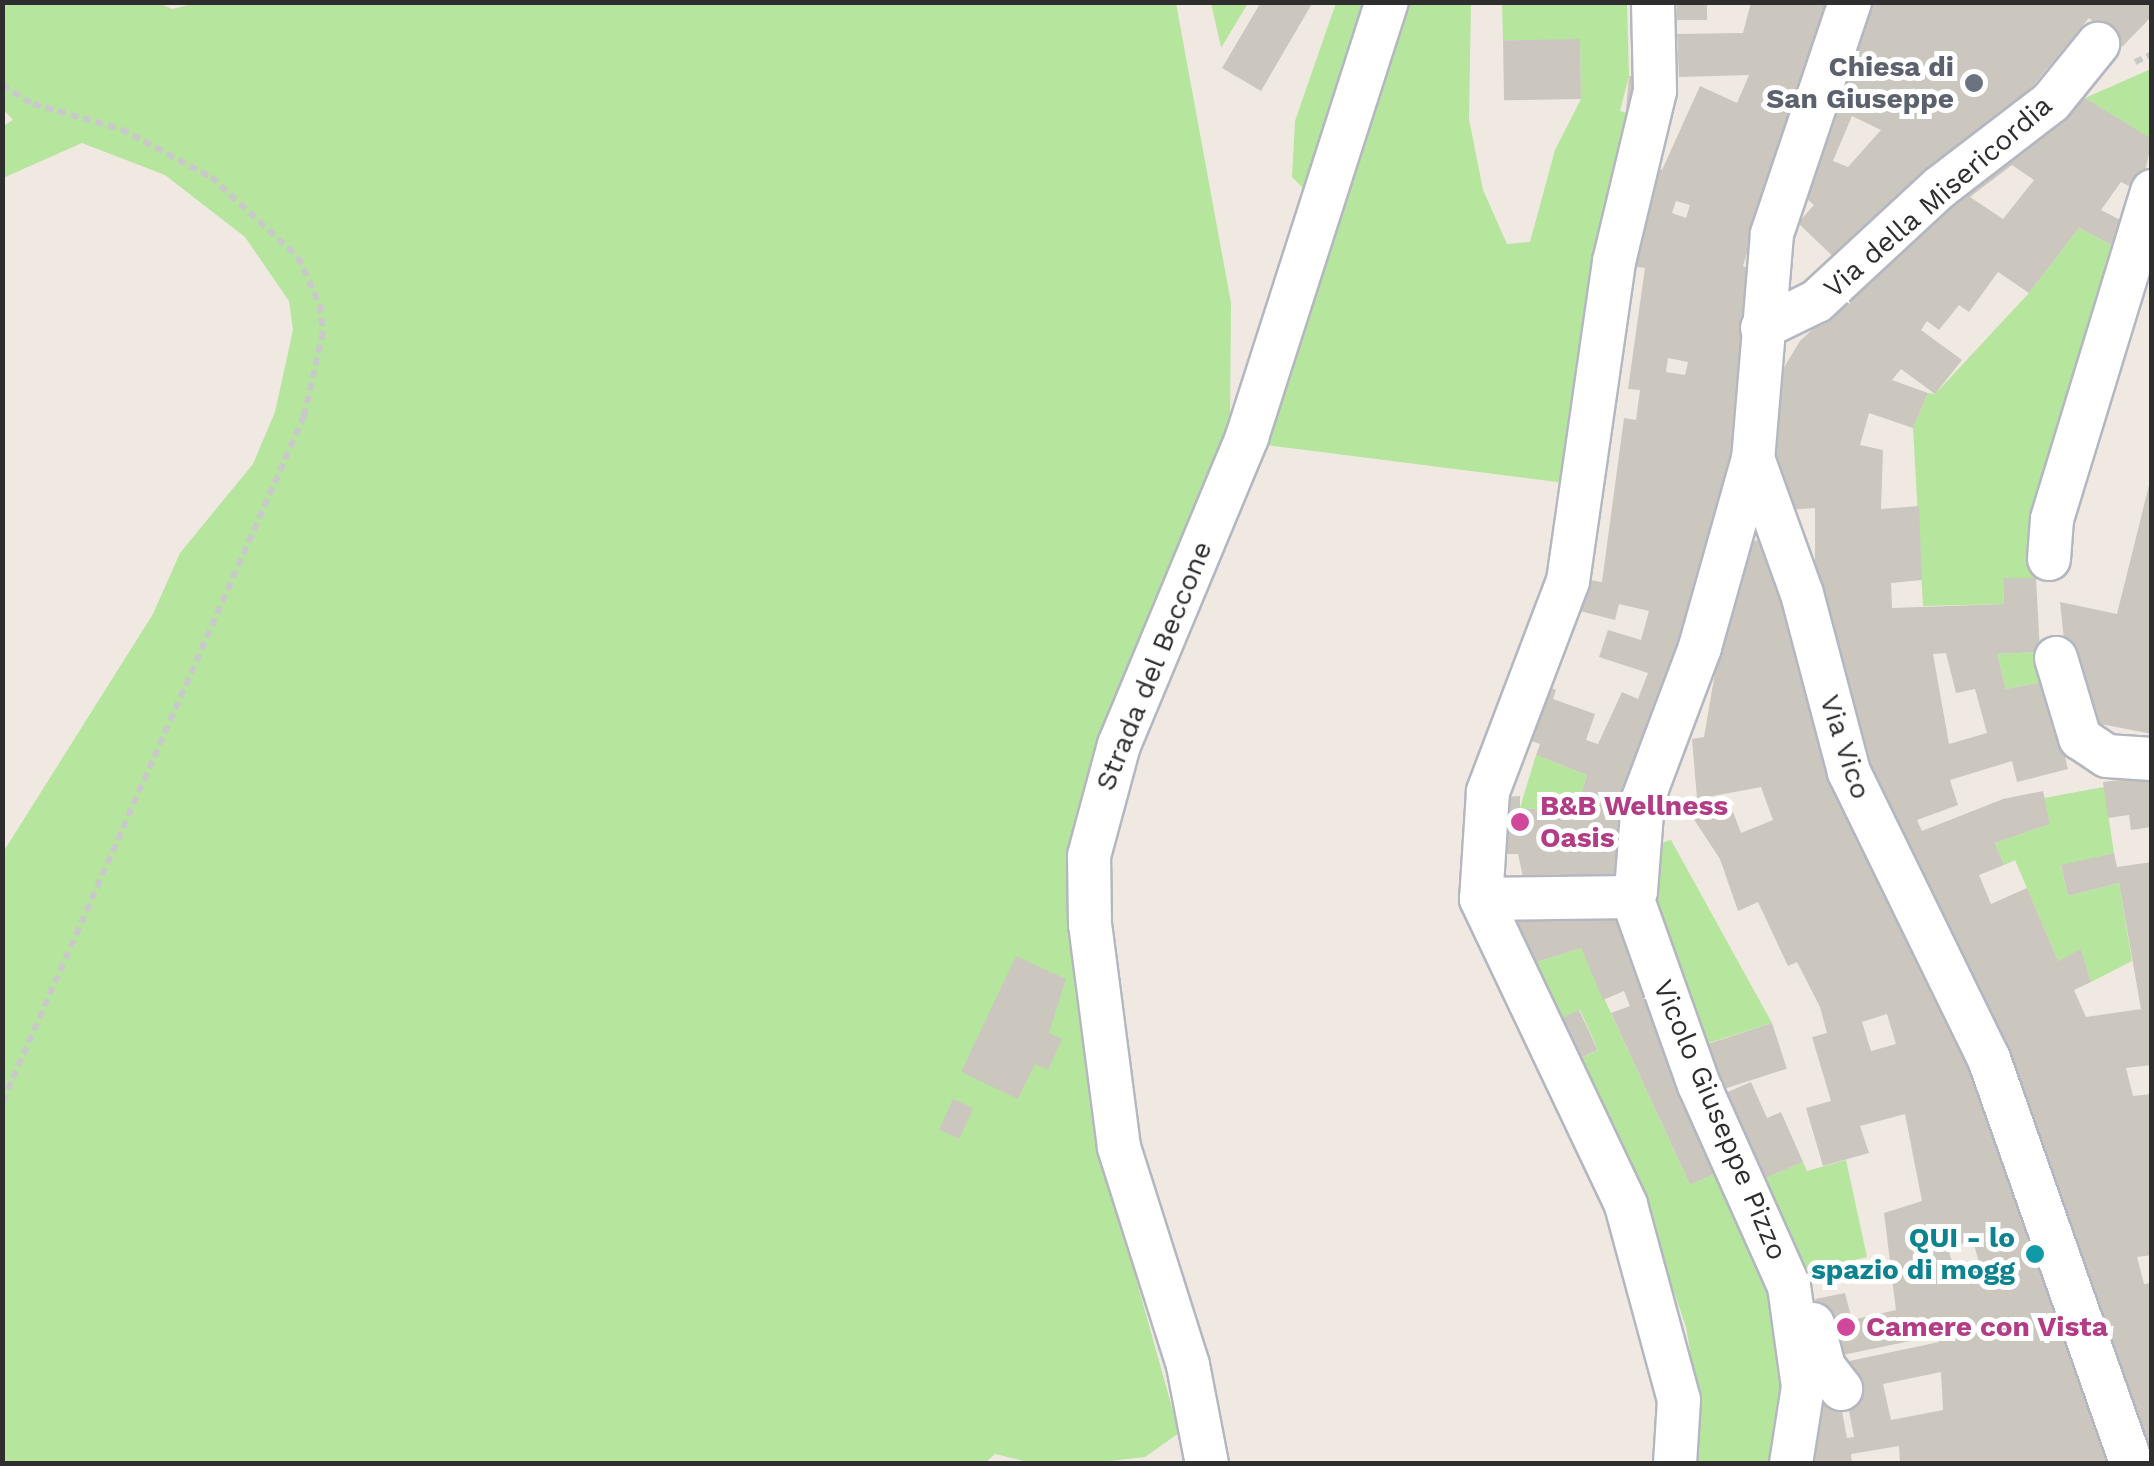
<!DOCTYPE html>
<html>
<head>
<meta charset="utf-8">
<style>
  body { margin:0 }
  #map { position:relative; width:2154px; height:1466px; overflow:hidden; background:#efe9e1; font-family:"Work Sans",sans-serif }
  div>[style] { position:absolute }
  .green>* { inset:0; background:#b6e59e }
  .building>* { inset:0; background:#cbc7bf; transform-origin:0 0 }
  .path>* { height:6px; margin-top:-3px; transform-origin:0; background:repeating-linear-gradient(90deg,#c9c9c9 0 8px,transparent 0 13px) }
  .roads { filter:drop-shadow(2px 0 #b4b7c1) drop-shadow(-2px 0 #b4b7c1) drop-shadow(0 2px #b4b7c1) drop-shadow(0 -2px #b4b7c1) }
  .minor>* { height:42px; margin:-21px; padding:0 21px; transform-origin:21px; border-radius:21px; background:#fff }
  .dots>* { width:28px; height:28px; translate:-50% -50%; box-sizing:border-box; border:5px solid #fff; border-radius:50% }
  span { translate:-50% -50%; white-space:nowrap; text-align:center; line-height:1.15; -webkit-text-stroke:10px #fff; paint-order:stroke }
  .worship-label { font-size:28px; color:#5b616d; font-weight:700 }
  .right { translate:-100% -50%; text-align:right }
  .street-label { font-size:28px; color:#2e2e2e }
  .hotel-label { font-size:28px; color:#b23c85; font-weight:700 }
  .left { translate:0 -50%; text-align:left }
  .culture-label { font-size:28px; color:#0d838f; font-weight:700 }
  .frame { position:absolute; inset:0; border:5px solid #2e2e2e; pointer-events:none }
</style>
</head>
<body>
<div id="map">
  <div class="green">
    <i style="clip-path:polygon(157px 2px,172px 9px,200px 2px,1176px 3px,1231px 303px,1230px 425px,1122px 683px,1072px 841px,1100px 1149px,1179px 1433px,1145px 1457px,1084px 1464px,1032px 1463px,995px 1454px,984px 1464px,3px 1463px,2px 854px,153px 614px,180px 553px,253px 464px,275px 412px,293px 330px,289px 301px,245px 237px,165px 175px,82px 143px,3px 178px,3px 126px,13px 120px,3px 109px,3px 3px)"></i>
    <i style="clip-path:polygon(1211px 3px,1248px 3px,1221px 48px,1221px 47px)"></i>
    <i style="clip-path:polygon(1336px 3px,1367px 3px,1304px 189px,1292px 177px,1295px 121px)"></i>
    <i style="clip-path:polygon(1407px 3px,1471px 3px,1469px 119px,1483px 190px,1507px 244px,1530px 242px,1555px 150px,1581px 99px,1580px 40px,1503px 40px,1502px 3px,1627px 3px,1629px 76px,1620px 111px,1631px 114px,1565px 483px,1266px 445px)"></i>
    <i style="clip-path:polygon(2151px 69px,2151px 139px,2085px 98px)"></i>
    <i style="clip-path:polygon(2079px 228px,2125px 252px,2040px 518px,2036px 578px,2003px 578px,2004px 604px,1923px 606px,1913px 428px,1928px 393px,1935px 394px,2029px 293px)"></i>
    <i style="clip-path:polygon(2040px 652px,2047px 681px,2006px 689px,1997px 654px)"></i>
    <i style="clip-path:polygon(1536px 755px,1587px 775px,1576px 811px,1520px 808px)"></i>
    <i style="clip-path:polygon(2104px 787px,2114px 853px,2061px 866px,2068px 896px,2119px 883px,2132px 961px,2091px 982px,2081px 950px,2058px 961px,2015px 860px,2004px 865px,1995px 843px,2050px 824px,2044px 798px)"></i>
    <i style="clip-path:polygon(1671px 840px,1772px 1023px,1699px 1046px,1654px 926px,1648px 847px)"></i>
    <i style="clip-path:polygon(1581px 948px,1690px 1185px,1727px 1168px,1763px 1242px,1794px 1387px,1779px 1463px,1695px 1463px,1698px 1397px,1686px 1327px,1642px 1198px,1579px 1059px,1598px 1050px,1580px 1010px,1560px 1019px,1534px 963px)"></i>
    <i style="clip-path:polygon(1846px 1160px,1867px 1257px,1796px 1274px,1754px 1183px,1803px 1162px,1807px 1171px)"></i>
  </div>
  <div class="building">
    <i style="clip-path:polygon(1261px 2px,1313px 2px,1261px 91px,1222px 68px)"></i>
    <i style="left:1677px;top:2px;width:30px;height:18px"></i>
    <i style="clip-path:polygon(evenodd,1751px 2px,1828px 2px,1743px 266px,1750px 269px,1733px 457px,1628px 882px,1525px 886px,1518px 854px,1496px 854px,1505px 797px,1520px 796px,1520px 808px,1576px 811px,1587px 775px,1536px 755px,1540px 744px,1526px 739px,1546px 686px,1556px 690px,1553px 699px,1595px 714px,1586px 740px,1598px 744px,1622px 692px,1638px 699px,1648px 673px,1599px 657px,1608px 630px,1641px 640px,1649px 611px,1619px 604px,1615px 620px,1576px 610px,1584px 579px,1602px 582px,1624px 418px,1636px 420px,1640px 390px,1628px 389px,1645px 268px,1630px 266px,1655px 166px,1662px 170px,1700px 86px,1737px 103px,1749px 75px,1679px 77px,1677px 34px,1743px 33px,1751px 2px,1676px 201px,1690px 205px,1686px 218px,1672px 213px,1676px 201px,1751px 2px,1668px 358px,1688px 362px,1685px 375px,1666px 372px,1668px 358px)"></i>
    <i style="clip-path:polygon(evenodd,1873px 2px,2152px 2px,2152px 16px,2122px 47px,2089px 18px,1997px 129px,1841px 264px,1798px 223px,1814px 205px,1798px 191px,1873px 2px,1852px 116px,1881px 130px,1848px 167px,1833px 161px,1852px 116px)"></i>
    <i style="left:1580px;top:39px;width:60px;height:77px;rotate:89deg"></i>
    <i style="left:1629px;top:76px;width:11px;height:36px;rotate:5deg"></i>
    <i style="clip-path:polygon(evenodd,2085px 98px,2152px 139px,2141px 192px,2121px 182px,2101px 210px,2132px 226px,2125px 252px,2079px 228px,2029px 293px,1998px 272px,1969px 312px,1959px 305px,1939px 330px,1927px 321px,1921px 330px,1962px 360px,1935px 394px,1901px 369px,1892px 380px,1928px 393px,1913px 428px,1869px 413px,1860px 445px,1883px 450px,1881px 509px,1919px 506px,1922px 580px,1891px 583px,1892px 608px,2004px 604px,2003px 578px,2036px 578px,2040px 652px,1997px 654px,2006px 689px,2047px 681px,2068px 769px,2017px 782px,2012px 761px,1950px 780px,1958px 805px,1917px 820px,1922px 831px,2003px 799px,2043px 791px,2050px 824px,1995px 843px,2004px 865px,1979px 875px,1991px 904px,2027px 888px,2058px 961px,2081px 949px,2091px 982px,2074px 990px,2086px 1017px,2141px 1009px,2119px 883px,2068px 896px,2061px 865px,2114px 853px,2117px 867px,2152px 862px,2152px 1065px,2126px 1068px,2133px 1096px,2152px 1094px,2152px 1255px,2137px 1257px,2144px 1284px,2152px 1283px,2152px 1460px,2016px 1069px,1869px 768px,1815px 577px,1815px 508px,1787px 510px,1773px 473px,1775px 382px,1800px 341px,1961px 192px,2085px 98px,2012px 165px,2034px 180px,2003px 219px,1970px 197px,2012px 165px,2085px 98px,1946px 653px,1956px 693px,1975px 689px,1987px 733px,1949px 744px,1933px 654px,1946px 653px)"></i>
    <i style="clip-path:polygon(2152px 473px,2152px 734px,2085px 721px,2066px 659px,2060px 602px,2117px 614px)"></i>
    <i style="clip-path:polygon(evenodd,1736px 540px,1769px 541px,1828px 773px,1968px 1060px,2110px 1464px,1900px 1464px,1899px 1446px,1851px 1454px,1852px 1464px,1802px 1464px,1814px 1399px,1839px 1395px,1847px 1438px,1854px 1437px,1840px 1363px,1939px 1342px,1935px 1323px,1918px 1326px,1920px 1339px,1828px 1358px,1815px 1299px,1845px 1293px,1852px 1320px,1896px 1310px,1884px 1213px,1922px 1201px,1905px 1114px,1860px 1126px,1869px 1153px,1823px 1166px,1806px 1108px,1831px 1101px,1812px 1037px,1827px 1033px,1820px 1007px,1797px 962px,1788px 966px,1758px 902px,1738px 911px,1720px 859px,1689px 812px,1730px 804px,1741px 833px,1773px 820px,1761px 787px,1697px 799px,1692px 739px,1704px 737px,1717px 661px,1706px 663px,1736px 540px,1887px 1014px,1896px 1044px,1871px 1051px,1862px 1022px,1887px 1014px,1736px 540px,1973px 1240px,1979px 1263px,1954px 1269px,1948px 1248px,1973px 1240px,1736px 540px,1941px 1372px,1943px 1410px,1891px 1420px,1883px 1384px,1941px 1372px)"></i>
    <i style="clip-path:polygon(2152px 776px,2152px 827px,2131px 830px,2129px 815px,2108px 818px,2103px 782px)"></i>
    <i style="clip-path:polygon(1622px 907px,1727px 1168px,1690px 1185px,1611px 1013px,1630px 1006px,1624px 991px,1603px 1000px,1581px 948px,1534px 963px,1516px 925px,1527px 911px)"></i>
    <i style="clip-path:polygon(1016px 956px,1066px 979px,1049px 1033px,1062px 1039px,1048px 1070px,1035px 1064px,1018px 1099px,961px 1072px)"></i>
    <i style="left:1579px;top:1010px;width:44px;height:21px;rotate:65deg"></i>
    <i style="left:1772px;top:1023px;width:48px;height:70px;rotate:72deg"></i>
    <i style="clip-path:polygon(1751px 1082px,1767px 1118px,1781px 1112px,1803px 1162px,1754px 1183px,1716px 1097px)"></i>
    <i style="left:953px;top:1099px;width:22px;height:34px;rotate:24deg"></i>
  </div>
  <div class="path">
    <i style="left:2135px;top:62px;width:19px;rotate:-25deg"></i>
    <i style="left:2px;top:85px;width:36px;rotate:32deg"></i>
    <i style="left:33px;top:104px;width:91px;rotate:15.9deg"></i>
    <i style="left:121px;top:129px;width:102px;rotate:28.1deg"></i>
    <i style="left:211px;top:177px;width:118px;rotate:42.6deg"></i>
    <i style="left:298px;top:257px;width:53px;rotate:65.4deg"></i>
    <i style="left:320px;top:305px;width:27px;rotate:84deg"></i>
    <i style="left:323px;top:332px;width:86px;rotate:102.7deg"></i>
    <i style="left:304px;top:416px;width:750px;rotate:113.73deg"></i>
  </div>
  <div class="roads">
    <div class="minor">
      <i style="left:1653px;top:2px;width:89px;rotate:88.7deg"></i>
      <i style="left:1655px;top:91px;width:176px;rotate:103.5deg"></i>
      <i style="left:1614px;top:262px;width:322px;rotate:98.2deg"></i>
      <i style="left:1568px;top:581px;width:226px;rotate:110.8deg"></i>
      <i style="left:1488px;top:792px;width:107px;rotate:93.7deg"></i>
      <i style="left:1481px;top:899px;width:339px;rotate:64.6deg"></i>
      <i style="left:1626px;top:1205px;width:202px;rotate:74.8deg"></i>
      <i style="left:1679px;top:1400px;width:64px;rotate:93.6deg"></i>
      <i style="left:1850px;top:2px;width:245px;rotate:108.6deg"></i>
      <i style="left:1772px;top:234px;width:225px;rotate:94.8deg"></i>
      <i style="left:1753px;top:458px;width:145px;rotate:70.2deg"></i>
      <i style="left:1802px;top:594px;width:184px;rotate:75.2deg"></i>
      <i style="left:1849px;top:772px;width:319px;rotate:64deg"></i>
      <i style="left:1989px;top:1059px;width:430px;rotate:70.6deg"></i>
      <i style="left:1762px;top:328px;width:61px;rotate:-26.1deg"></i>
      <i style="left:1817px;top:301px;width:166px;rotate:-42.8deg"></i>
      <i style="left:1939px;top:188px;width:141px;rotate:-37.5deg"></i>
      <i style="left:2051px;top:102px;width:75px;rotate:-51deg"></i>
      <i style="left:2049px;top:559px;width:40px;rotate:-85.7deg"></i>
      <i style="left:2052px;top:519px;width:343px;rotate:-73deg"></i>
      <i style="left:2056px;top:658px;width:84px;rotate:73.3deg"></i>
      <i style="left:2080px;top:738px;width:32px;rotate:34deg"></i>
      <i style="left:2107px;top:756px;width:45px;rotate:3.8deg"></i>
      <i style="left:1632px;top:897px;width:200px;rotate:70.4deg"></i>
      <i style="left:1699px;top:1085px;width:220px;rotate:65.9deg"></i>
      <i style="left:1789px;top:1286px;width:102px;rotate:82.1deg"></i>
      <i style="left:1803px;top:1387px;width:78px;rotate:98.9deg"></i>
      <i style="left:1481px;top:899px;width:151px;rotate:-0.8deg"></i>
      <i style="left:1632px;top:897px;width:7px;rotate:-56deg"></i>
      <i style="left:1636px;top:891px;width:92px;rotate:-85.6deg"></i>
      <i style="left:1643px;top:799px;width:162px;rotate:-69.4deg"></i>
      <i style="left:1700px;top:647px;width:196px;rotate:-74.3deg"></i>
      <i style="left:1813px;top:1324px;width:44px;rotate:75.7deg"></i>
      <i style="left:1824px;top:1367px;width:28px;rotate:52deg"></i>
      <i style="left:1207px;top:1464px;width:101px;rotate:-100.9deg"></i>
      <i style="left:1188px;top:1365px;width:229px;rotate:-107.6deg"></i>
      <i style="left:1119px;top:1147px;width:224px;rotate:-97.4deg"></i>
      <i style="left:1090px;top:925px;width:69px;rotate:-90.8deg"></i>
      <i style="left:1089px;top:856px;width:115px;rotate:-74.9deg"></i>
      <i style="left:1119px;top:745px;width:334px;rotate:-67.4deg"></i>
      <i style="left:1247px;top:437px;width:457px;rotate:-72.2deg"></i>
    </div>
  </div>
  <div class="dots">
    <i style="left:1974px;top:83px;background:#6b7280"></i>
    <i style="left:1520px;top:822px;background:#d1479c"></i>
    <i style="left:2035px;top:1254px;background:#0f9aa8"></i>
    <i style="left:1846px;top:1327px;background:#d1479c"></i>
  </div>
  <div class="worship-label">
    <span class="right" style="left:1954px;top:83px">Chiesa di<br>San Giuseppe</span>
  </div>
  <div class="street-label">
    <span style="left:1938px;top:197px;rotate:-41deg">Via della Misericordia</span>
    <span style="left:1154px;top:666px;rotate:-68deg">Strada del Beccone</span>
    <span style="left:1845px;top:747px;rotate:72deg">Via Vico</span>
    <span style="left:1720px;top:1120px;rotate:67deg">Vicolo Giuseppe Pizzo</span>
  </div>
  <div class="hotel-label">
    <span class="left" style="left:1540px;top:822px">B&amp;B Wellness<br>Oasis</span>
    <span class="left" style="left:1866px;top:1327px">Camere con Vista</span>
  </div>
  <div class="culture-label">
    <span class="right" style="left:2015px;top:1254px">QUI - lo<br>spazio di mogg</span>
  </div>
  <div class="frame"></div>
</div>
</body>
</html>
